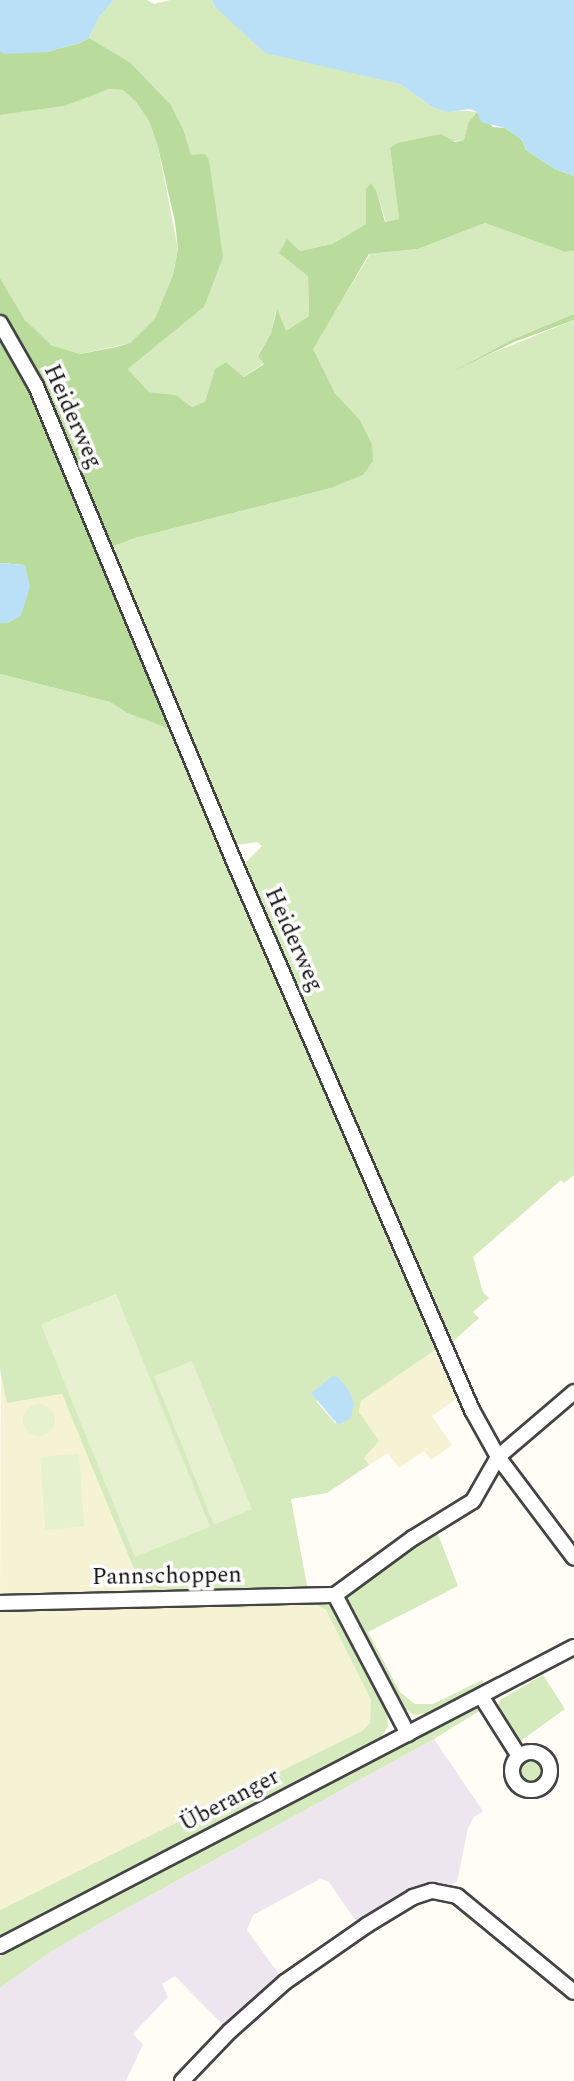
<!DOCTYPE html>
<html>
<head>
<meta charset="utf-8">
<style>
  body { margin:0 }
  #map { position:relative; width:574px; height:2081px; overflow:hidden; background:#fffdf5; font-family:Spectral,serif }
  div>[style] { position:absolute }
  .industrial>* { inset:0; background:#eee6ef }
  .farmland>* { inset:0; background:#f6f3d4 }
  .green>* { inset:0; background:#d5ebbd }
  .round { border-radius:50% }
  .forest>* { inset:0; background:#b9dc9c }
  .pitch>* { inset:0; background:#e6f2cf; transform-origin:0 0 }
  .water>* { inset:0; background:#b9e0f7 }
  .roads { filter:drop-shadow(2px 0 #444) drop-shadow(-2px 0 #444) drop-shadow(0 2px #444) drop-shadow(0 -2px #444) }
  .street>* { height:14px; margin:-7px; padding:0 7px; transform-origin:7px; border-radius:7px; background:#fff }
  .street>.ring { margin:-7px; padding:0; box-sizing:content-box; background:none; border:14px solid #fff; border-radius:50% }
  span { translate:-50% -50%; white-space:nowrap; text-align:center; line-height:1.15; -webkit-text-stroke:7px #fff; paint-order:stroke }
  .street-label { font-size:23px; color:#111 }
</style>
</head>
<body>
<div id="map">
  <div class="industrial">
    <i style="clip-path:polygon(434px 1739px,483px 1811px,474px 1817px,468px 1828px,457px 1882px,422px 1891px,360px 1927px,328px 1881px,320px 1879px,253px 1915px,247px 1930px,283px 1980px,227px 2029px,175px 1976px,162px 1984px,168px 1997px,133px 2034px,143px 2044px,126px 2081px,0 2081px,0 1988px,49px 1953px,102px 1922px)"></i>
  </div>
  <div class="farmland">
    <i style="clip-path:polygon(441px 1346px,463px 1394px,432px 1416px,452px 1445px,431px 1460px,424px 1451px,399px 1468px,388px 1453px,369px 1465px,364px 1459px,359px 1412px,361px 1401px)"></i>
    <i style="clip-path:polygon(1px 1370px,7px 1403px,62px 1394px,145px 1596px,0 1600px)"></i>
    <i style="clip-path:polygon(185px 1603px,241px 1608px,315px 1603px,326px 1610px,371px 1700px,373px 1712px,370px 1723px,362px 1731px,177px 1825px,0 1910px,0 1609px)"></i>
  </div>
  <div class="green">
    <i style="clip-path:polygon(114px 0,147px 0,154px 4px,170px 0,212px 0,215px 7px,369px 76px,400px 84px,434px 108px,477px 112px,468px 123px,464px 140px,390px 148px,399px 219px,386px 222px,377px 193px,366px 189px,366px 224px,332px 244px,300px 251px,287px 240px,308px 275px,309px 316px,286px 332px,276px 310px,271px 333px,258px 355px,264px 363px,244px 377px,226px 362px,215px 369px,205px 403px,192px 407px,176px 395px,149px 392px,128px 369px,204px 307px,213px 205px,209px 160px,191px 156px,184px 131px,171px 105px,130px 62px,89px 38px,99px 17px)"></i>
    <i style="clip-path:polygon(109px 89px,123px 90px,136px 102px,149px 121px,158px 147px,178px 249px,173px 275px,155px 318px,130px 343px,80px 354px,51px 345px,40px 336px,25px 320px,0 278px,0 115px,65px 106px)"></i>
    <i style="clip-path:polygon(485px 223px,565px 252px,574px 251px,574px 314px,509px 341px,470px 362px,574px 320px,574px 1175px,564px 1183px,561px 1180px,473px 1257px,483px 1292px,489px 1298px,473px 1312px,479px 1318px,449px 1345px,242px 877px,245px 863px,262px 846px,257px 842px,236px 845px,225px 836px,106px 549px,135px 538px,331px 488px,363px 475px,360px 420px,335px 393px,312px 349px,370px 254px,418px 249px)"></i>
    <i style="clip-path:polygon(evenodd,0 674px,110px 702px,127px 713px,175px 731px,441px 1346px,361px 1401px,359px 1412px,379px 1441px,364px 1458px,369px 1465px,327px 1493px,291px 1499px,308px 1591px,145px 1596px,62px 1394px,7px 1403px,0 1370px,0 674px,338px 1377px,354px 1402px,336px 1424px,316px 1401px,338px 1377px)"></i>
    <i style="clip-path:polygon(436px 1529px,458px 1586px,368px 1632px,400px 1692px,415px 1704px,433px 1704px,482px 1680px,485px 1685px,431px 1713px,414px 1715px,397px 1704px,348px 1612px,348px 1595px,354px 1585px)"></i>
    <i style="clip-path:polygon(327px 1601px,335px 1607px,387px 1703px,388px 1726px,382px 1736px,373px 1745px,0 1937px,0 1910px,362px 1731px,370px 1723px,371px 1700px,326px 1610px,314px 1603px,241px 1608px,185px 1603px)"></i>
    <i style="clip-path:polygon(543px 1675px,565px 1709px,515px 1745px,500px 1716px,497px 1708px,500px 1700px)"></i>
    <i style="clip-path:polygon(477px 1703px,481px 1710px,434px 1739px,102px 1922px,49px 1953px,0 1988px,0 1956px)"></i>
    <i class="round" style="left:518px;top:1757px;width:28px;height:28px"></i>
  </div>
  <div class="forest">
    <i style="clip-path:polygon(89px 38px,130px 62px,171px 105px,184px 131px,191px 155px,205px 154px,209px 160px,223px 257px,204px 307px,128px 369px,149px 392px,176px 395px,192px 407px,205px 402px,215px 369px,226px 362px,244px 377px,264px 364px,258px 356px,271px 333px,277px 309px,286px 331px,309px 316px,308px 276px,279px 253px,287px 239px,300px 251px,332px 244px,366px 224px,366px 189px,371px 183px,377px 193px,385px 222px,399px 219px,390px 148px,398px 143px,441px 134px,455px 142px,464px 140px,468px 123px,477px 112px,493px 127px,505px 128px,522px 140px,526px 150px,555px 169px,574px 176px,574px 251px,565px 252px,485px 223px,418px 249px,369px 254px,313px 349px,335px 393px,360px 420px,372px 445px,373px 461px,363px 475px,331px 488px,135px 538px,106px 549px,0 317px,0 278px,25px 320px,51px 345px,80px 354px,116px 347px,130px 343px,155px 318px,173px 275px,178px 249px,175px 222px,158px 147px,149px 121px,136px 102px,123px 90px,109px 89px,65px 106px,0 115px,0 51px,46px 52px,80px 43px)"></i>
    <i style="clip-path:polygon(574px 314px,574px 320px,514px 342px,452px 372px,509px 341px)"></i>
    <i style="clip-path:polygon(0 330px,32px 387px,175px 731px,127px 713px,110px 702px,0 674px,0 623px,8px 623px,25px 565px,0 563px)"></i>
  </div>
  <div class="pitch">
    <i style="left:116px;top:1294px;width:251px;height:81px;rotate:68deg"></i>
    <i style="left:192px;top:1361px;width:160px;height:41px;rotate:68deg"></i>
    <i class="round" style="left:23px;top:1404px;width:32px;height:32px"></i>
    <i style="left:79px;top:1454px;width:73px;height:39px;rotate:86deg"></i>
  </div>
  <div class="water">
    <i style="clip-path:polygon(0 0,114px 0,99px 17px,89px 38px,80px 43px,46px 52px,4px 54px,0 51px)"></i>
    <i style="clip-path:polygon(212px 0,574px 0,574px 176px,555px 169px,526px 150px,522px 140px,505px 128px,481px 122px,477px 112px,470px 109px,448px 112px,434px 108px,400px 84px,265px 53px,215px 7px)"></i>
    <i style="clip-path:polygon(0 563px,25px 565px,30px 587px,21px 616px,8px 623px,0 623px)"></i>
    <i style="clip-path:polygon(333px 1376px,338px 1377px,348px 1389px,354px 1402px,351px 1418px,338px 1425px,311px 1393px)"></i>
  </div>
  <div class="roads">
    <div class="street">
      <i style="left:0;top:323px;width:73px;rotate:60.3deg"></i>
      <i style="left:36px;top:386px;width:512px;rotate:67.39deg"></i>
      <i style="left:233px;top:859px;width:601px;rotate:66.55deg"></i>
      <i style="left:472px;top:1410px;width:54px;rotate:61deg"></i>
      <i style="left:498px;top:1457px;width:126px;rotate:53deg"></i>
      <i style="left:335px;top:1595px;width:97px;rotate:-36.2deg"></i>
      <i style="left:413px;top:1538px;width:70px;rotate:-31.7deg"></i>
      <i style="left:473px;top:1501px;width:51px;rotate:-60.4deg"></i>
      <i style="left:498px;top:1457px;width:100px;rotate:-40.5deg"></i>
      <i style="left:0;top:1603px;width:335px;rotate:-1.4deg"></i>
      <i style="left:335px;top:1595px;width:157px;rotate:62.3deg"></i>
      <i style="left:481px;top:1696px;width:71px;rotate:57.7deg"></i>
      <i class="ring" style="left:512px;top:1752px;width:24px;height:24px"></i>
      <i style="left:0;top:1946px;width:647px;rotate:-27.52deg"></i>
      <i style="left:182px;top:2081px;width:69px;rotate:-46.2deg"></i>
      <i style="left:230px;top:2031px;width:74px;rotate:-41.7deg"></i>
      <i style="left:285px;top:1982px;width:100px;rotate:-34.8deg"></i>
      <i style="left:367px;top:1925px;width:54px;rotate:-31.3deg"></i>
      <i style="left:413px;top:1897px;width:20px;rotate:-18deg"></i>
      <i style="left:432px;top:1891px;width:25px;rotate:11deg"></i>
      <i style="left:457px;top:1896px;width:151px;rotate:39.4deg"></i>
    </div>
  </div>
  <div class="street-label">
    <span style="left:72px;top:417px;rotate:66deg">Heiderweg</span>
    <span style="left:293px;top:940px;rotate:66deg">Heiderweg</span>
    <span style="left:167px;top:1577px;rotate:-1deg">Pannschoppen</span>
    <span style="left:230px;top:1801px;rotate:-28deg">Überanger</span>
  </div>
</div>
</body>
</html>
